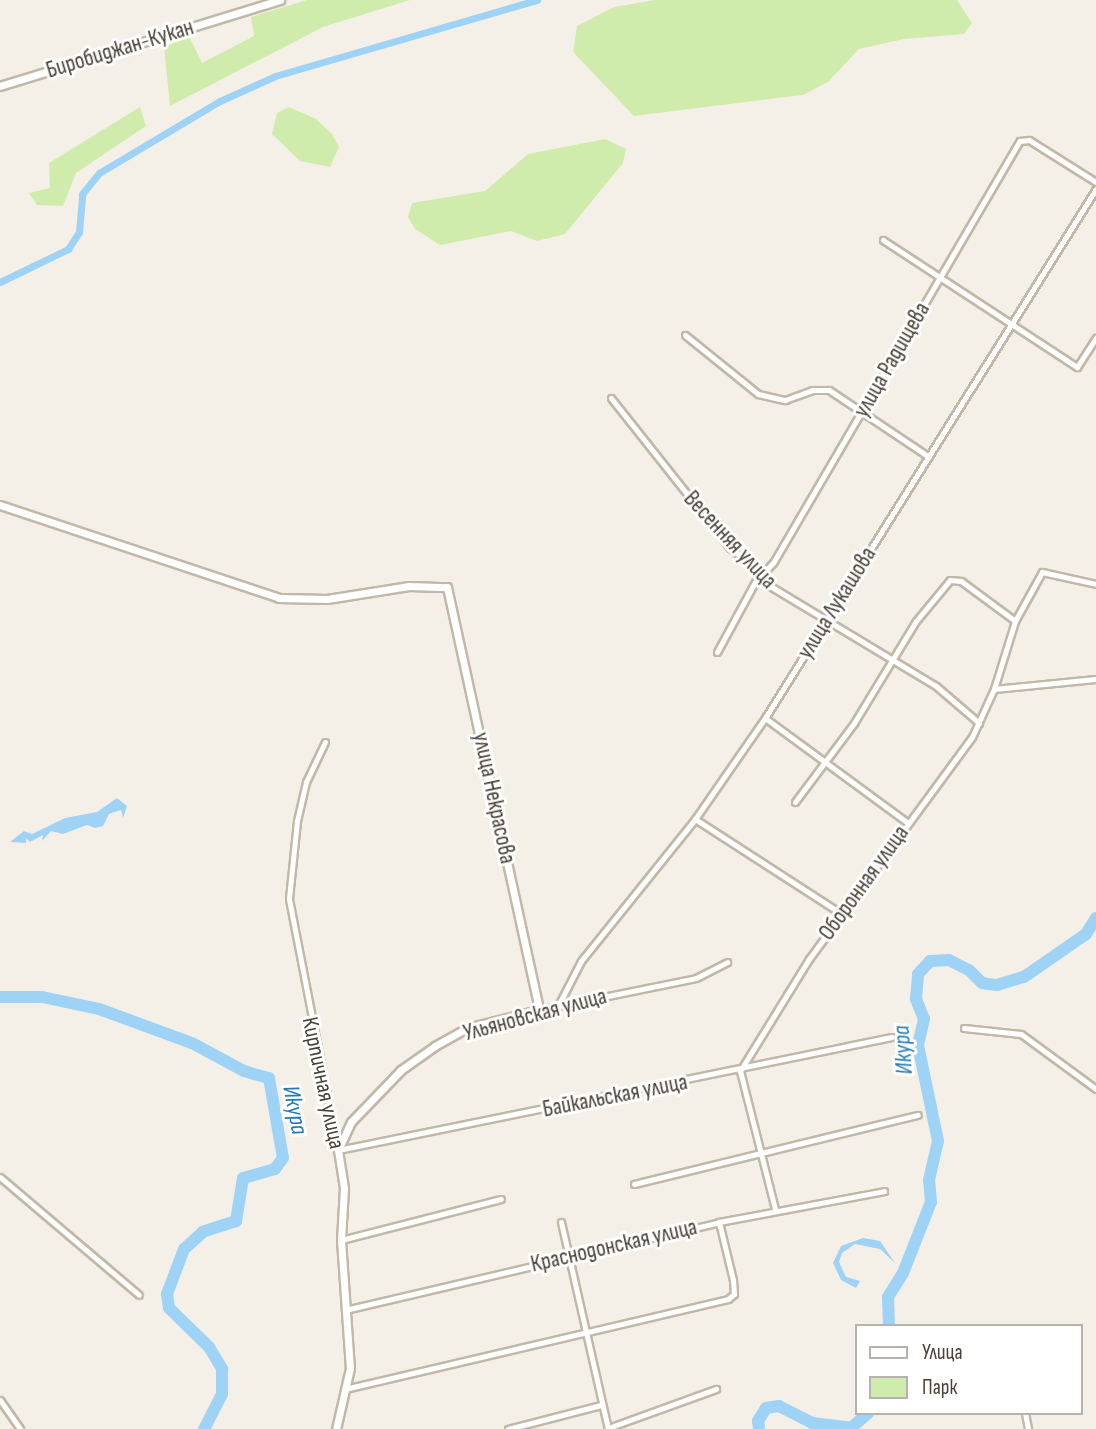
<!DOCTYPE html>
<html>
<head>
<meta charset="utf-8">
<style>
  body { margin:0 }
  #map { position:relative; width:1096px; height:1429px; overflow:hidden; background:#f4f0e7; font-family:"Sofia Sans Condensed",sans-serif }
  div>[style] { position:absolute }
  .green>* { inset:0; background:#d0ecac }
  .water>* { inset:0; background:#9ed3f6 }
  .canal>* { height:7px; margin:-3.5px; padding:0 3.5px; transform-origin:3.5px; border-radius:3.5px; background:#9ed3f6 }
  .river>* { height:12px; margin:-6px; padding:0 6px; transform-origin:6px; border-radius:6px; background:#9ed3f6 }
  .roads { filter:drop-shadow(2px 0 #c1b8a8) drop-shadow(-2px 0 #c1b8a8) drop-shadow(0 2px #c1b8a8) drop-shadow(0 -2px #c1b8a8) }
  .minor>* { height:5px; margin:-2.5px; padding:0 2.5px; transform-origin:2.5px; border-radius:2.5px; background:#fff }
  .tertiary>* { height:7px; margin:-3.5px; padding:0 3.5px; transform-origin:3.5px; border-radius:3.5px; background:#fff }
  span { translate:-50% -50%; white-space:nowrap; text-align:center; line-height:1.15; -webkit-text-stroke:6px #fff; paint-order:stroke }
  .street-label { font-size:23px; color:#484035 }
  .water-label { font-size:24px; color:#257ab3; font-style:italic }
  .legend { position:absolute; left:855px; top:1324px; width:228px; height:91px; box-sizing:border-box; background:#fff; border:2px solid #b6b3ae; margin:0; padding:9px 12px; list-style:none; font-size:21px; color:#484035 }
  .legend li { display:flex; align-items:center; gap:14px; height:35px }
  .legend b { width:35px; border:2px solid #b6b3ae }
</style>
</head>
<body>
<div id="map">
  <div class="green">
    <i style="clip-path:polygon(307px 0,410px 0,323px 27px,170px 106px,164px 47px,189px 36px,202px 63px,254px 36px,251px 17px)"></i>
    <i style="clip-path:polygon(655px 0,957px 0,972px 23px,964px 34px,904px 39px,859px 49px,828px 82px,803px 95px,634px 116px,573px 52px,577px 26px,614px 7px)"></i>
    <i style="clip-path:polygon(140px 107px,146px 126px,76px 173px,63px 206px,37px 205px,29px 193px,50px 188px,49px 163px)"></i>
    <i style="clip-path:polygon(289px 107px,316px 119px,332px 134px,339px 147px,330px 167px,300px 161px,272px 134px,277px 113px)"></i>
    <i style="clip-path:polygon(605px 139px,626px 149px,623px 163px,565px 234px,537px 241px,511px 231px,440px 245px,415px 229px,408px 217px,412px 203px,485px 191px,528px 154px)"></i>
  </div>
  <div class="water">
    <i style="clip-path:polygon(117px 798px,127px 806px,123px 818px,121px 810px,109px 814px,103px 826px,95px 828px,87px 825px,63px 834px,51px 831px,42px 841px,43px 835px,30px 842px,26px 838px,26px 843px,10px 842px,24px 831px,32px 834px,65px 818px,97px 812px)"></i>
    <i style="clip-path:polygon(863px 1238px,880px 1241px,895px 1263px,880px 1249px,855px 1244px,842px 1253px,839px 1262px,846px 1277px,860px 1281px,856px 1288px,841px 1280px,833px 1263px,841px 1246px)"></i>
  </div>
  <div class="canal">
    <i style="left:0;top:282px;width:76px;rotate:-25.9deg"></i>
    <i style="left:68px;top:249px;width:20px;rotate:-57deg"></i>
    <i style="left:79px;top:232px;width:38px;rotate:-85deg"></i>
    <i style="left:82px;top:194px;width:27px;rotate:-51deg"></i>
    <i style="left:99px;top:173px;width:141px;rotate:-30.8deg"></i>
    <i style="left:220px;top:101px;width:60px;rotate:-24.4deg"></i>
    <i style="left:275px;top:76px;width:273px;rotate:-16.2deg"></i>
  </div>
  <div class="river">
    <i style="left:0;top:997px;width:42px"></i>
    <i style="left:42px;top:997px;width:58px;rotate:11.9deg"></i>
    <i style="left:99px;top:1009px;width:99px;rotate:20.1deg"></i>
    <i style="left:192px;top:1043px;width:59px;rotate:28.3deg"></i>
    <i style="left:244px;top:1071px;width:26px;rotate:16deg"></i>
    <i style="left:269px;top:1078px;width:81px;rotate:80.1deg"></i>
    <i style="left:283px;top:1158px;width:14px;rotate:126deg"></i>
    <i style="left:275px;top:1169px;width:33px;rotate:164deg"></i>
    <i style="left:243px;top:1178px;width:44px;rotate:99.2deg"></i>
    <i style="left:236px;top:1221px;width:35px;rotate:162deg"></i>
    <i style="left:203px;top:1232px;width:25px;rotate:138deg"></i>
    <i style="left:184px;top:1249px;width:48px;rotate:110.7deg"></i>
    <i style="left:167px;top:1294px;width:14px;rotate:82deg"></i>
    <i style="left:169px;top:1308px;width:56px;rotate:44.3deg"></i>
    <i style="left:209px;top:1347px;width:26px;rotate:59deg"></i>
    <i style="left:222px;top:1369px;width:25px;rotate:90deg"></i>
    <i style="left:222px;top:1394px;width:39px;rotate:117deg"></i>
    <i style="left:889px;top:1326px;width:29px;rotate:-92deg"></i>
    <i style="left:888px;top:1297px;width:28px;rotate:-58deg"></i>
    <i style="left:903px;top:1273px;width:76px;rotate:-68.5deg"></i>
    <i style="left:931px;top:1202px;width:22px;rotate:-95deg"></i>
    <i style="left:929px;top:1180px;width:40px;rotate:-77deg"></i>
    <i style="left:938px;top:1141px;width:98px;rotate:-101.8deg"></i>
    <i style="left:918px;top:1045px;width:27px;rotate:-77deg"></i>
    <i style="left:924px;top:1019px;width:22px;rotate:-112deg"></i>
    <i style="left:916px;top:999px;width:25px;rotate:-85deg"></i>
    <i style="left:918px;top:974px;width:18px;rotate:-47deg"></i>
    <i style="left:930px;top:961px;width:19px;rotate:-3deg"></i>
    <i style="left:949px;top:960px;width:22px;rotate:27deg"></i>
    <i style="left:969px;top:970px;width:18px;rotate:45deg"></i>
    <i style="left:982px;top:983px;width:15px;rotate:8deg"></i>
    <i style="left:997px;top:985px;width:28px;rotate:-17deg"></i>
    <i style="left:1024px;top:977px;width:75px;rotate:-34.7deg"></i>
    <i style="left:1086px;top:934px;width:19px;rotate:-58deg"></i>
    <i style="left:759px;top:1429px;width:8px;rotate:-97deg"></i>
    <i style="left:758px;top:1421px;width:15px;rotate:-58deg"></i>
    <i style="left:766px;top:1408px;width:13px;rotate:-9deg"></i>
    <i style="left:779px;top:1406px;width:37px;rotate:27deg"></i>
    <i style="left:812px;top:1423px;width:39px;rotate:7deg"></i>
    <i style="left:851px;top:1428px;width:23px;rotate:-41deg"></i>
  </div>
  <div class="roads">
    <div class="minor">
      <i style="left:883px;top:240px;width:232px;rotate:33.2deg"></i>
      <i style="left:1077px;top:367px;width:35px;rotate:-57deg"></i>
      <i style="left:685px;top:335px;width:94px;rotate:38.9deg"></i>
      <i style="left:758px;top:394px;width:28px;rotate:13deg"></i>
      <i style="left:785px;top:400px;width:29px;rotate:-20deg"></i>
      <i style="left:812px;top:390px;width:17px"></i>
      <i style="left:829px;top:390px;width:120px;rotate:33.8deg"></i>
      <i style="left:611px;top:398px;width:191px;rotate:51.6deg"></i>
      <i style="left:730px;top:548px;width:35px;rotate:37deg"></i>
      <i style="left:758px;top:569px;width:21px;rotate:55deg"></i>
      <i style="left:770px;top:586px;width:194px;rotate:31.1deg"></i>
      <i style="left:936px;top:686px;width:57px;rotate:40.7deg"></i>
      <i style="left:717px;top:652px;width:80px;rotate:-61.5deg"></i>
      <i style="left:755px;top:582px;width:26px;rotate:-47deg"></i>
      <i style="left:773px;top:563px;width:489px;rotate:-59.7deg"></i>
      <i style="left:1020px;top:141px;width:9px;rotate:-6deg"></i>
      <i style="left:1029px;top:140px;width:79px;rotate:32.1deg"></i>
      <i style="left:994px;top:689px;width:102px;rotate:-5.6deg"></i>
      <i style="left:765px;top:718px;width:177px;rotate:36.3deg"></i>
      <i style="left:325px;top:742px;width:44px;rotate:115.4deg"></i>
      <i style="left:306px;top:782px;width:40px;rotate:103deg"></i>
      <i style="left:297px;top:821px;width:78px;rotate:95.9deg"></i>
      <i style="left:289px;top:899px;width:256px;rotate:79deg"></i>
      <i style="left:338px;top:1150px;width:565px;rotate:-11.53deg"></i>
      <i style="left:795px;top:802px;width:99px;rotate:-53.2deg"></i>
      <i style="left:854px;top:723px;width:119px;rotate:-58.7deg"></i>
      <i style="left:916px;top:621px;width:53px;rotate:-50.3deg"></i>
      <i style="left:950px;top:580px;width:11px;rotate:5deg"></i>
      <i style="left:961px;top:581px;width:67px;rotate:36.5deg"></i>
      <i style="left:695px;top:819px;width:175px;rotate:32.9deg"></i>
      <i style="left:559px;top:1004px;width:48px;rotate:-62.9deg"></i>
      <i style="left:581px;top:961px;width:182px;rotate:-51.2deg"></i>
      <i style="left:695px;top:819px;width:123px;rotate:-55.3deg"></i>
      <i style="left:765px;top:718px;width:624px;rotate:-57.97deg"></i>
      <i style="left:539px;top:1010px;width:160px;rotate:-11.5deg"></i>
      <i style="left:696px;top:978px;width:35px;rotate:-27deg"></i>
      <i style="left:964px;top:1028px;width:57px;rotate:6deg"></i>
      <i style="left:1021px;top:1034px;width:93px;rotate:36.3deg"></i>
      <i style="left:0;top:1177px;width:182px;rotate:40.3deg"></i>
      <i style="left:634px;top:1184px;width:292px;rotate:-13.7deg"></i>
      <i style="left:775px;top:1209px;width:142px;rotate:-104.2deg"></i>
      <i style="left:740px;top:1071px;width:132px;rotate:-58.4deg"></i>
      <i style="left:809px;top:959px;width:275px;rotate:-53.7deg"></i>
      <i style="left:972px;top:737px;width:53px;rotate:-65.4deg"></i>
      <i style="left:994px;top:689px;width:71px;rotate:-72.8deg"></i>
      <i style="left:1015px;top:621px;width:56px;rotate:-61.1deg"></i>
      <i style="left:1042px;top:572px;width:55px;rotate:12.5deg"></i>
      <i style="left:561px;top:1222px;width:212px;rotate:77.2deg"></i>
      <i style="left:341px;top:1240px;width:165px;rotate:-14.4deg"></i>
      <i style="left:345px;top:1310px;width:384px;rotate:-13.2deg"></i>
      <i style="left:719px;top:1222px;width:168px;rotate:-10.6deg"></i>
      <i style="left:349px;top:1388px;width:389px;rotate:-13.2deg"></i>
      <i style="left:728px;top:1299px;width:8px;rotate:-40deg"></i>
      <i style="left:734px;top:1294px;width:14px;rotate:-94deg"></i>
      <i style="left:733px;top:1280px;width:60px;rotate:-103.6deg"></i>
      <i style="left:0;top:1400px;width:35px;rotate:55deg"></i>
      <i style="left:1025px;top:1413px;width:16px;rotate:79deg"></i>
      <i style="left:608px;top:1428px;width:115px;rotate:-19.9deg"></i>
      <i style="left:508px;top:1429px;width:96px;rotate:-14.5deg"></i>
    </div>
    <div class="tertiary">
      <i style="left:0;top:86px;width:293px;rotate:-17.1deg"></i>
      <i style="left:0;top:505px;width:294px;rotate:18.4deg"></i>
      <i style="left:279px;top:598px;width:48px;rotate:1.2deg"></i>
      <i style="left:327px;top:599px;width:83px;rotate:-9deg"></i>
      <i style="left:409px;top:586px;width:38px;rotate:2deg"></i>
      <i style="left:447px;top:587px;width:433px;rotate:77.7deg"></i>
      <i style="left:539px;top:1010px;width:74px;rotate:166deg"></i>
      <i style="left:467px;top:1028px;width:37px;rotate:151deg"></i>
      <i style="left:435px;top:1046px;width:42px;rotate:144.8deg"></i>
      <i style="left:401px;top:1070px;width:72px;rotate:133.9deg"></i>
      <i style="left:351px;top:1122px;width:31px;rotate:115deg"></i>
      <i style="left:338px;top:1150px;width:38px;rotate:81deg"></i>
      <i style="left:344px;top:1188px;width:52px;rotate:93.3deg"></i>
      <i style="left:341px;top:1240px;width:128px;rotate:86deg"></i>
      <i style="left:350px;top:1368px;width:63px;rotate:102.9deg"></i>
    </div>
  </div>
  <div class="street-label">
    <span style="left:120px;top:49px;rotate:-17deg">Биробиджан-Кукан</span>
    <span style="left:892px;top:360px;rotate:-60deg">улица Радищева</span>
    <span style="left:730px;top:540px;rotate:47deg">Весенняя улица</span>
    <span style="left:837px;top:603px;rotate:-58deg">улица Лукашова</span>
    <span style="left:494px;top:798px;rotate:78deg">улица Некрасова</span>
    <span style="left:864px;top:883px;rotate:-54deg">Оборонная улица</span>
    <span style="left:535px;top:1015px;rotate:-15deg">Ульяновская улица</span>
    <span style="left:323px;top:1083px;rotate:78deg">Кирпичная улица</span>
    <span style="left:615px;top:1096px;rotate:-11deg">Байкальская улица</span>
    <span style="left:614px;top:1246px;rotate:-13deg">Краснодонская улица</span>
  </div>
  <div class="water-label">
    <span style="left:903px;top:1050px;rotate:-94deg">Икура</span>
    <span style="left:295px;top:1110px;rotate:79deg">Икура</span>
  </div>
  <ul class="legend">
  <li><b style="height:9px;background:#fff"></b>Улица</li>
  <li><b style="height:19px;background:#d0ecac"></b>Парк</li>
  </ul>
</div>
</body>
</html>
